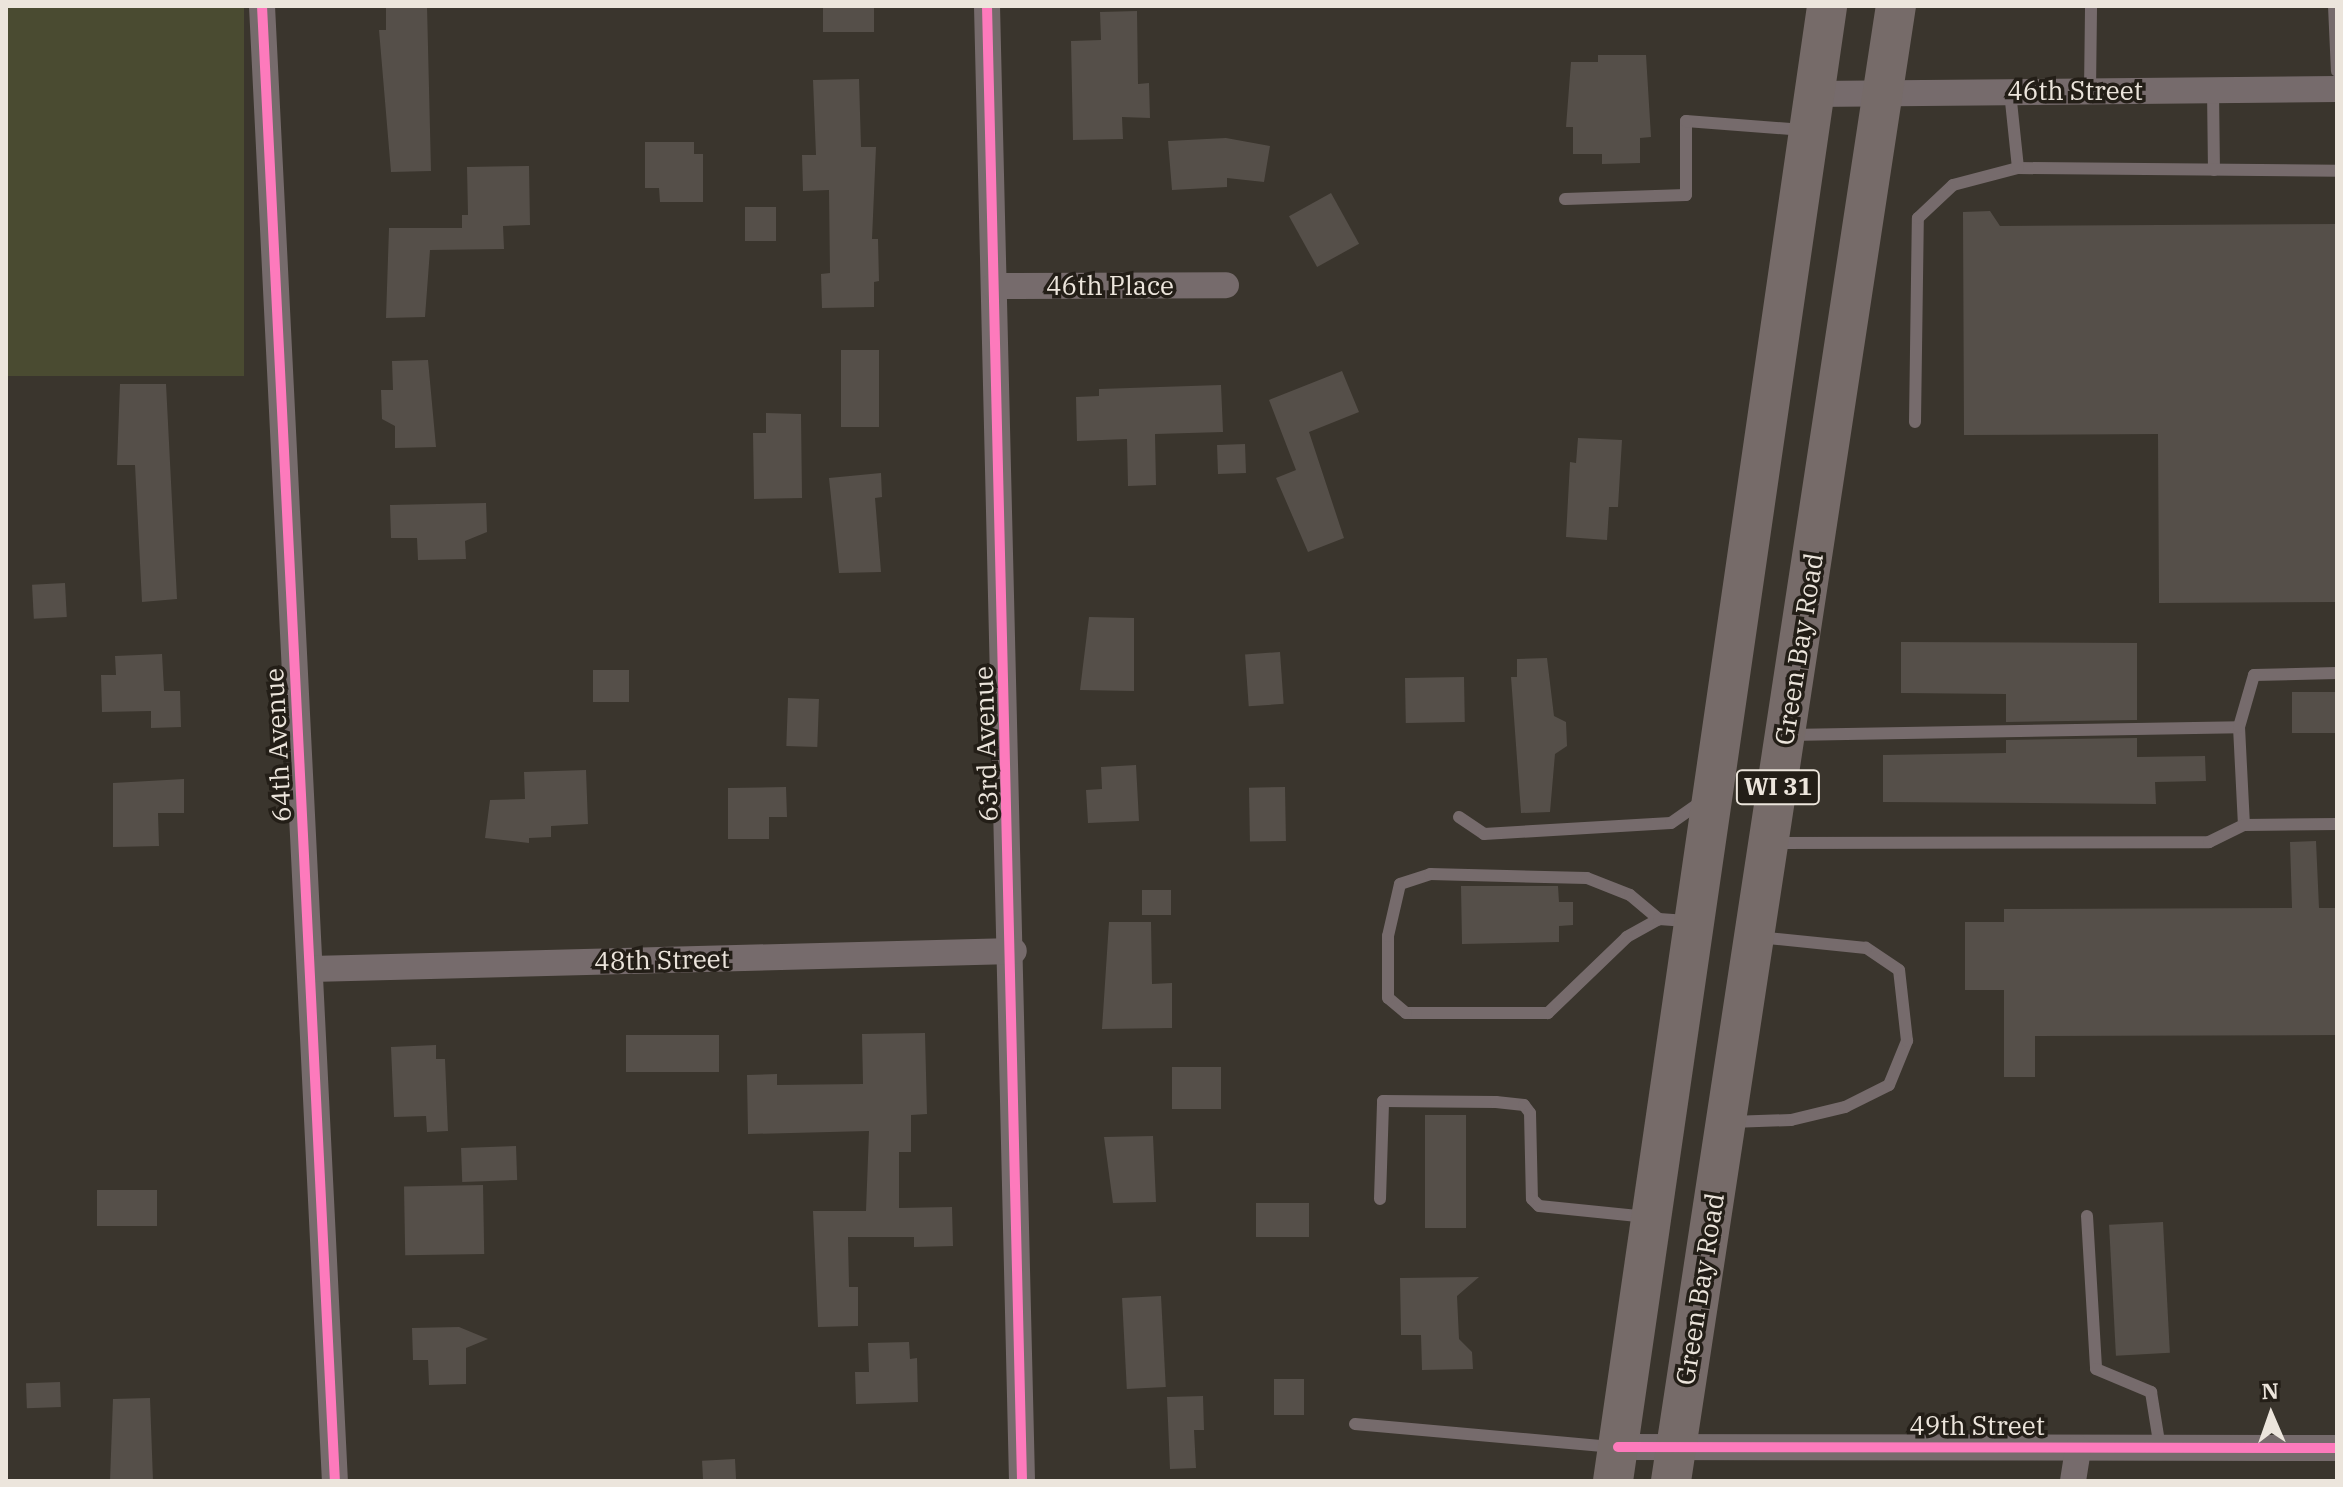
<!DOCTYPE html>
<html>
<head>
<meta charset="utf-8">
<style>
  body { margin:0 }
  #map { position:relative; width:2343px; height:1487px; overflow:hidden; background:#3a352d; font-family:"IBM Plex Serif",serif }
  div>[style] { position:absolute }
  .green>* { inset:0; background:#4a4b31; transform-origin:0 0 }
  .building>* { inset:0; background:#554f49; transform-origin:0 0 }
  .lane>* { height:12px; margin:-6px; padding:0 6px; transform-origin:6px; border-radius:6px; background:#766b6c }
  .street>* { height:26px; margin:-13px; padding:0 13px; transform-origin:13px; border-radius:13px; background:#766b6c }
  .primary>* { height:40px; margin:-20px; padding:0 20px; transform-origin:20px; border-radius:20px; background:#766b69 }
  .cycleway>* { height:10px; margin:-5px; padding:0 5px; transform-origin:5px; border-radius:5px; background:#fd7abc }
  span { translate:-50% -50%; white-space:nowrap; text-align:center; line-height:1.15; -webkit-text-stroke:7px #231e17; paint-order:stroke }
  .shield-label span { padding:2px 6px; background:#231e17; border:2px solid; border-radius:6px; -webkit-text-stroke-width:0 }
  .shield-label { font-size:24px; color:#ece5dc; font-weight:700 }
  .street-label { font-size:26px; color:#ece5dc }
  .frame { position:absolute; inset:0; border:8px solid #ece5dc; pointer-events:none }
  .north { position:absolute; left:2231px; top:1375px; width:80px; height:80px; -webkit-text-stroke:6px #231e17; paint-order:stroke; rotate:358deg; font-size:22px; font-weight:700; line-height:32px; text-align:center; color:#ece5dc }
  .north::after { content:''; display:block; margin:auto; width:28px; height:36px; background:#ece5dc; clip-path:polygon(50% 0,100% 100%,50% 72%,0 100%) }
</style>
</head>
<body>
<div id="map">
  <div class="green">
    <i style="left:6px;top:6px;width:238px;height:370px"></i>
  </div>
  <div class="building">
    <i style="clip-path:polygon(386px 6px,427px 6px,431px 171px,391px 172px,379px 30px,386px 30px)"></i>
    <i style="left:823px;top:6px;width:51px;height:26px"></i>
    <i style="clip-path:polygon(1137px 11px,1138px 84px,1149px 83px,1150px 118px,1122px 117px,1123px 139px,1073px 140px,1071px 41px,1101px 40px,1100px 12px)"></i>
    <i style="clip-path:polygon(1598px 55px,1646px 55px,1651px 137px,1640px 138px,1640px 163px,1602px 164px,1602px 154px,1573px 154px,1573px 127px,1566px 127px,1571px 62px,1598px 62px)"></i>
    <i style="clip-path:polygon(859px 79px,861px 147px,876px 147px,872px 239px,878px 239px,879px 281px,874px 282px,874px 307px,822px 308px,821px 274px,830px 273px,829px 190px,803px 191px,802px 155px,816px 155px,813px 80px)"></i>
    <i style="clip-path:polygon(1226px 138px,1270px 146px,1264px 182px,1227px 178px,1227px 187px,1172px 190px,1168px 141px)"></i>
    <i style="clip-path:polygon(645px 142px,694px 142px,694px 154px,703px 154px,703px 202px,660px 202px,659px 188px,645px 188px)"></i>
    <i style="clip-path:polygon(529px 166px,530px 225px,503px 226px,504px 249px,430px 250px,425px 317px,386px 318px,389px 228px,462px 228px,462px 215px,468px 215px,467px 167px)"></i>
    <i style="left:1331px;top:193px;width:58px;height:48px;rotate:61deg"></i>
    <i style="left:745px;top:207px;width:31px;height:34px"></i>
    <i style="clip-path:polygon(1990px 211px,2000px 226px,2337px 224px,2337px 602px,2159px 603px,2158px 434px,1964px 435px,1963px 212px)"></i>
    <i style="left:841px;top:350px;width:38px;height:77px"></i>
    <i style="clip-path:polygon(428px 360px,436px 447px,395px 448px,395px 426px,382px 419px,381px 390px,393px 390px,392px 361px)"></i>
    <i style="clip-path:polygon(1342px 371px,1359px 412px,1309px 432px,1344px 538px,1308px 552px,1276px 478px,1296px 470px,1269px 400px)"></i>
    <i style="clip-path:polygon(120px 384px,166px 384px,177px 599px,142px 602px,135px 465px,117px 465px)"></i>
    <i style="clip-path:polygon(1221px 385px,1223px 432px,1155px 434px,1156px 485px,1128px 486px,1127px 439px,1077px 441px,1076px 397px,1099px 396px,1099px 389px)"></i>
    <i style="clip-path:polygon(766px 413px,801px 414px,802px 498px,754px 499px,753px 433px,766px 433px)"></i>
    <i style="clip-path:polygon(1578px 438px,1622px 440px,1618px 507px,1609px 507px,1607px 540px,1566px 537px,1570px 462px,1576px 463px)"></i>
    <i style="left:1245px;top:444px;width:29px;height:28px;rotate:88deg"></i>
    <i style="clip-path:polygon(881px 473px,882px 497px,875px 498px,881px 572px,839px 573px,829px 478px)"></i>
    <i style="clip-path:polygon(486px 503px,487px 532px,465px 541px,466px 559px,418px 560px,417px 538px,391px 538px,390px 505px)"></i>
    <i style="left:65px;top:583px;width:34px;height:33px;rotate:87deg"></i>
    <i style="clip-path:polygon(1089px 617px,1134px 618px,1134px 691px,1080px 690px)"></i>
    <i style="clip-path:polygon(1901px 642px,2137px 643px,2137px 720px,2006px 722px,2006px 694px,1901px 693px)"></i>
    <i style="left:1280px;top:652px;width:52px;height:35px;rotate:86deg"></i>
    <i style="clip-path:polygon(162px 654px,164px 691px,180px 691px,181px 727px,151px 728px,151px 711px,102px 712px,101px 675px,116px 675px,115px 656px)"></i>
    <i style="clip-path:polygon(1547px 658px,1554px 716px,1566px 722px,1567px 746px,1555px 754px,1550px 812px,1521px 813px,1511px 677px,1517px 677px,1517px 659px)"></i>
    <i style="left:593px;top:670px;width:36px;height:32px"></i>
    <i style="left:1464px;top:677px;width:45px;height:59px;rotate:89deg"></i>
    <i style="left:2292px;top:692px;width:45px;height:41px"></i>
    <i style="left:788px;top:698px;width:31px;height:48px;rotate:2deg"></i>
    <i style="clip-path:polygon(2137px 738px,2137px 757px,2205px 756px,2206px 781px,2155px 782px,2156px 804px,1883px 802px,1883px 755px,2006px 753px,2006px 740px)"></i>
    <i style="clip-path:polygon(1136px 765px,1139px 821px,1088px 823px,1086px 790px,1102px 789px,1101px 767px)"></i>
    <i style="clip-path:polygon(586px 770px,588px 824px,551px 826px,551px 837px,529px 838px,529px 843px,485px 838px,490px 800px,525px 799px,524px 772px)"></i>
    <i style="clip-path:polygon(184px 779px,184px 813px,158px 813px,159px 846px,113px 847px,113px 783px)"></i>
    <i style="clip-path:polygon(786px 787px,787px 817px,769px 817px,769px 839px,728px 839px,728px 788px)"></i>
    <i style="left:1285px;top:787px;width:54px;height:36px;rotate:89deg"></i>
    <i style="clip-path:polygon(2316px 841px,2319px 908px,2337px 908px,2337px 1035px,2035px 1036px,2035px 1077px,2004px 1077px,2004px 990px,1965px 990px,1965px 922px,2004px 922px,2004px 909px,2292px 908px,2290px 842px)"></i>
    <i style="clip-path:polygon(1461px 886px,1558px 886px,1559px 902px,1573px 902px,1573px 925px,1559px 926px,1559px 942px,1462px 944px)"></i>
    <i style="left:1171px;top:890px;width:25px;height:29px;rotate:90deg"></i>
    <i style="clip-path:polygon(1109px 922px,1151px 922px,1152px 984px,1172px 983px,1172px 1028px,1102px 1029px)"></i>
    <i style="clip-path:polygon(925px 1033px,927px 1114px,911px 1115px,911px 1152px,899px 1152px,899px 1208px,952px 1207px,953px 1246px,914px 1247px,914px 1237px,848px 1237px,849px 1287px,858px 1287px,858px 1326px,818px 1327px,813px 1211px,866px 1211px,869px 1131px,748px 1134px,747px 1075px,777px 1074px,777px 1085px,863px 1084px,862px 1034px)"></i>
    <i style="left:626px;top:1035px;width:93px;height:37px"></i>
    <i style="clip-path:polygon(436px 1045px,436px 1059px,445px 1059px,448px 1131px,427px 1132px,426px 1116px,394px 1117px,391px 1047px)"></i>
    <i style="left:1221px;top:1067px;width:42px;height:49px;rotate:90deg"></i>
    <i style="left:1425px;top:1115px;width:41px;height:113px"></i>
    <i style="clip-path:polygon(1153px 1136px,1156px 1202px,1113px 1203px,1104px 1137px)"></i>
    <i style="left:516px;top:1146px;width:34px;height:55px;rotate:88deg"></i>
    <i style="left:483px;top:1185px;width:69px;height:79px;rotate:89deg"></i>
    <i style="left:97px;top:1190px;width:60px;height:36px"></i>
    <i style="left:1256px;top:1203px;width:53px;height:34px"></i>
    <i style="left:2163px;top:1222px;width:131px;height:54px;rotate:87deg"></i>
    <i style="clip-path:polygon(1479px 1277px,1457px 1296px,1459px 1339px,1472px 1352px,1473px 1369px,1422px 1370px,1421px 1335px,1401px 1335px,1400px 1278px)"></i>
    <i style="left:1161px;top:1296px;width:91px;height:39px;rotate:87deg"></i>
    <i style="clip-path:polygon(459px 1327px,488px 1339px,466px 1348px,466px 1384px,429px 1385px,428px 1360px,413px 1360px,412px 1328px)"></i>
    <i style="clip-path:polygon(909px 1342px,910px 1359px,917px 1358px,918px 1402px,856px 1404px,855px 1372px,869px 1372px,868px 1343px)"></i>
    <i style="left:1274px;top:1379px;width:30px;height:36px"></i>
    <i style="left:60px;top:1382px;width:25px;height:34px;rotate:88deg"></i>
    <i style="clip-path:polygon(1203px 1396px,1204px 1430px,1194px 1430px,1196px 1468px,1170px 1469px,1167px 1397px)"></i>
    <i style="clip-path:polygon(150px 1398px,153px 1481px,110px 1481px,113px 1399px)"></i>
    <i style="left:735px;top:1459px;width:22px;height:33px;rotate:87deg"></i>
  </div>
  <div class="lane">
    <i style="left:2334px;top:6px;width:65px;rotate:87.4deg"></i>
    <i style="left:2213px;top:90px;width:80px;rotate:89.3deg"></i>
    <i style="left:2090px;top:91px;width:85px;rotate:-89.3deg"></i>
    <i style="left:2018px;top:168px;width:319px;rotate:0.5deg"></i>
    <i style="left:1565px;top:199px;width:121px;rotate:-1.9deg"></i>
    <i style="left:1686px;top:195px;width:74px;rotate:-90deg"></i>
    <i style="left:1686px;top:121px;width:118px;rotate:4.4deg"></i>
    <i style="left:1915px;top:422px;width:204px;rotate:-89.2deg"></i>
    <i style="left:1918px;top:218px;width:48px;rotate:-43.3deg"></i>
    <i style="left:1953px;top:185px;width:67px;rotate:-14.7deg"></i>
    <i style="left:2018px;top:168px;width:76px;rotate:-96deg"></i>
    <i style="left:2239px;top:727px;width:98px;rotate:87.1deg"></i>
    <i style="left:1789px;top:735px;width:450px;rotate:-1deg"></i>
    <i style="left:2239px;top:727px;width:54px;rotate:-73.9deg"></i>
    <i style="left:2254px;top:675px;width:83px;rotate:-1.4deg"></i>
    <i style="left:1459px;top:817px;width:30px;rotate:34deg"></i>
    <i style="left:1484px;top:834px;width:187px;rotate:-3.4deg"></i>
    <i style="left:1671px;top:823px;width:37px;rotate:-35deg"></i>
    <i style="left:1772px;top:843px;width:437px;rotate:-0.1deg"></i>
    <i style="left:2209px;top:842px;width:39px;rotate:-26deg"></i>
    <i style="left:2244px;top:825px;width:93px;rotate:-0.6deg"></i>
    <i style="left:1659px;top:919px;width:37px;rotate:151deg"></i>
    <i style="left:1627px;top:937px;width:110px;rotate:136.1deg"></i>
    <i style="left:1548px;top:1013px;width:142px;rotate:180deg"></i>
    <i style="left:1406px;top:1013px;width:23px;rotate:-140deg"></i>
    <i style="left:1388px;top:998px;width:62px;rotate:-90deg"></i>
    <i style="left:1388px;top:936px;width:53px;rotate:-77deg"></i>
    <i style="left:1400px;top:884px;width:32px;rotate:-18deg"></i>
    <i style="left:1430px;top:874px;width:157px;rotate:1.5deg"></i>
    <i style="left:1587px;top:878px;width:46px;rotate:21.6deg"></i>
    <i style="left:1630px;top:895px;width:38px;rotate:40deg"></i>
    <i style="left:1659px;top:919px;width:31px;rotate:4deg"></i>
    <i style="left:1730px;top:1122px;width:61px;rotate:-1.9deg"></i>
    <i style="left:1791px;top:1120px;width:56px;rotate:-13.5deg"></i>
    <i style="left:1845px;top:1107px;width:49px;rotate:-26.6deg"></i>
    <i style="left:1889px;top:1085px;width:48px;rotate:-67.8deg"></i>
    <i style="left:1907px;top:1041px;width:71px;rotate:-96.4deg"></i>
    <i style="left:1899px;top:970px;width:40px;rotate:-146deg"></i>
    <i style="left:1866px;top:948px;width:109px;rotate:-174.2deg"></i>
    <i style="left:1380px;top:1199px;width:98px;rotate:-88.2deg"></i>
    <i style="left:1383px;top:1101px;width:113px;rotate:0.5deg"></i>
    <i style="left:1496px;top:1102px;width:28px;rotate:6deg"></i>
    <i style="left:1524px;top:1105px;width:10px;rotate:53deg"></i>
    <i style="left:1530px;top:1113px;width:86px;rotate:88.7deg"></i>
    <i style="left:1532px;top:1199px;width:10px;rotate:45deg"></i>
    <i style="left:1539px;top:1206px;width:109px;rotate:5.8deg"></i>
    <i style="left:2087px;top:1216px;width:153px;rotate:86.6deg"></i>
    <i style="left:2096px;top:1369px;width:60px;rotate:22.7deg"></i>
    <i style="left:2151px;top:1392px;width:57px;rotate:80.9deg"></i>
    <i style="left:1355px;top:1424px;width:260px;rotate:5.1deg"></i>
  </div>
  <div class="street">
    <i style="left:262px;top:6px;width:1477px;rotate:87.17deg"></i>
    <i style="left:987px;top:6px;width:1475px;rotate:88.64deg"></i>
    <i style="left:1813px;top:94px;width:524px;rotate:-0.55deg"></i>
    <i style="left:994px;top:286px;width:232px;rotate:-0.2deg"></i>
    <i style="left:311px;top:969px;width:703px;rotate:-1.47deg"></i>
    <i style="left:1618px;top:1447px;width:719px;rotate:0.08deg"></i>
    <i style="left:2073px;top:1481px;width:33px;rotate:-81deg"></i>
  </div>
  <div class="primary">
    <i style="left:1613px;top:1481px;width:1490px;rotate:-81.74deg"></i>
    <i style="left:1671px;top:1481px;width:1492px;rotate:-81.33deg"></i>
  </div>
  <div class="cycleway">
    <i style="left:262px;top:6px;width:1477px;rotate:87.17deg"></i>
    <i style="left:987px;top:6px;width:1475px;rotate:88.64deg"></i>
    <i style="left:1618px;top:1447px;width:719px;rotate:0.08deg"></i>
  </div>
  <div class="shield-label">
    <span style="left:1778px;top:787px">WI 31</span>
  </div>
  <div class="street-label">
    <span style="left:2075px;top:91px">46th Street</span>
    <span style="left:1110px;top:286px">46th Place</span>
    <span style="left:1799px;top:649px;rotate:-81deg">Green Bay Road</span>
    <span style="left:986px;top:744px;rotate:-92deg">63rd Avenue</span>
    <span style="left:278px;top:745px;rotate:-93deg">64th Avenue</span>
    <span style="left:662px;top:960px;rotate:-1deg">48th Street</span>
    <span style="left:1700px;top:1289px;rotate:-81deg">Green Bay Road</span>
    <span style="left:1977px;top:1426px">49th Street</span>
  </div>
  <div class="frame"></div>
  <div class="north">N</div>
</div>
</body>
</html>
